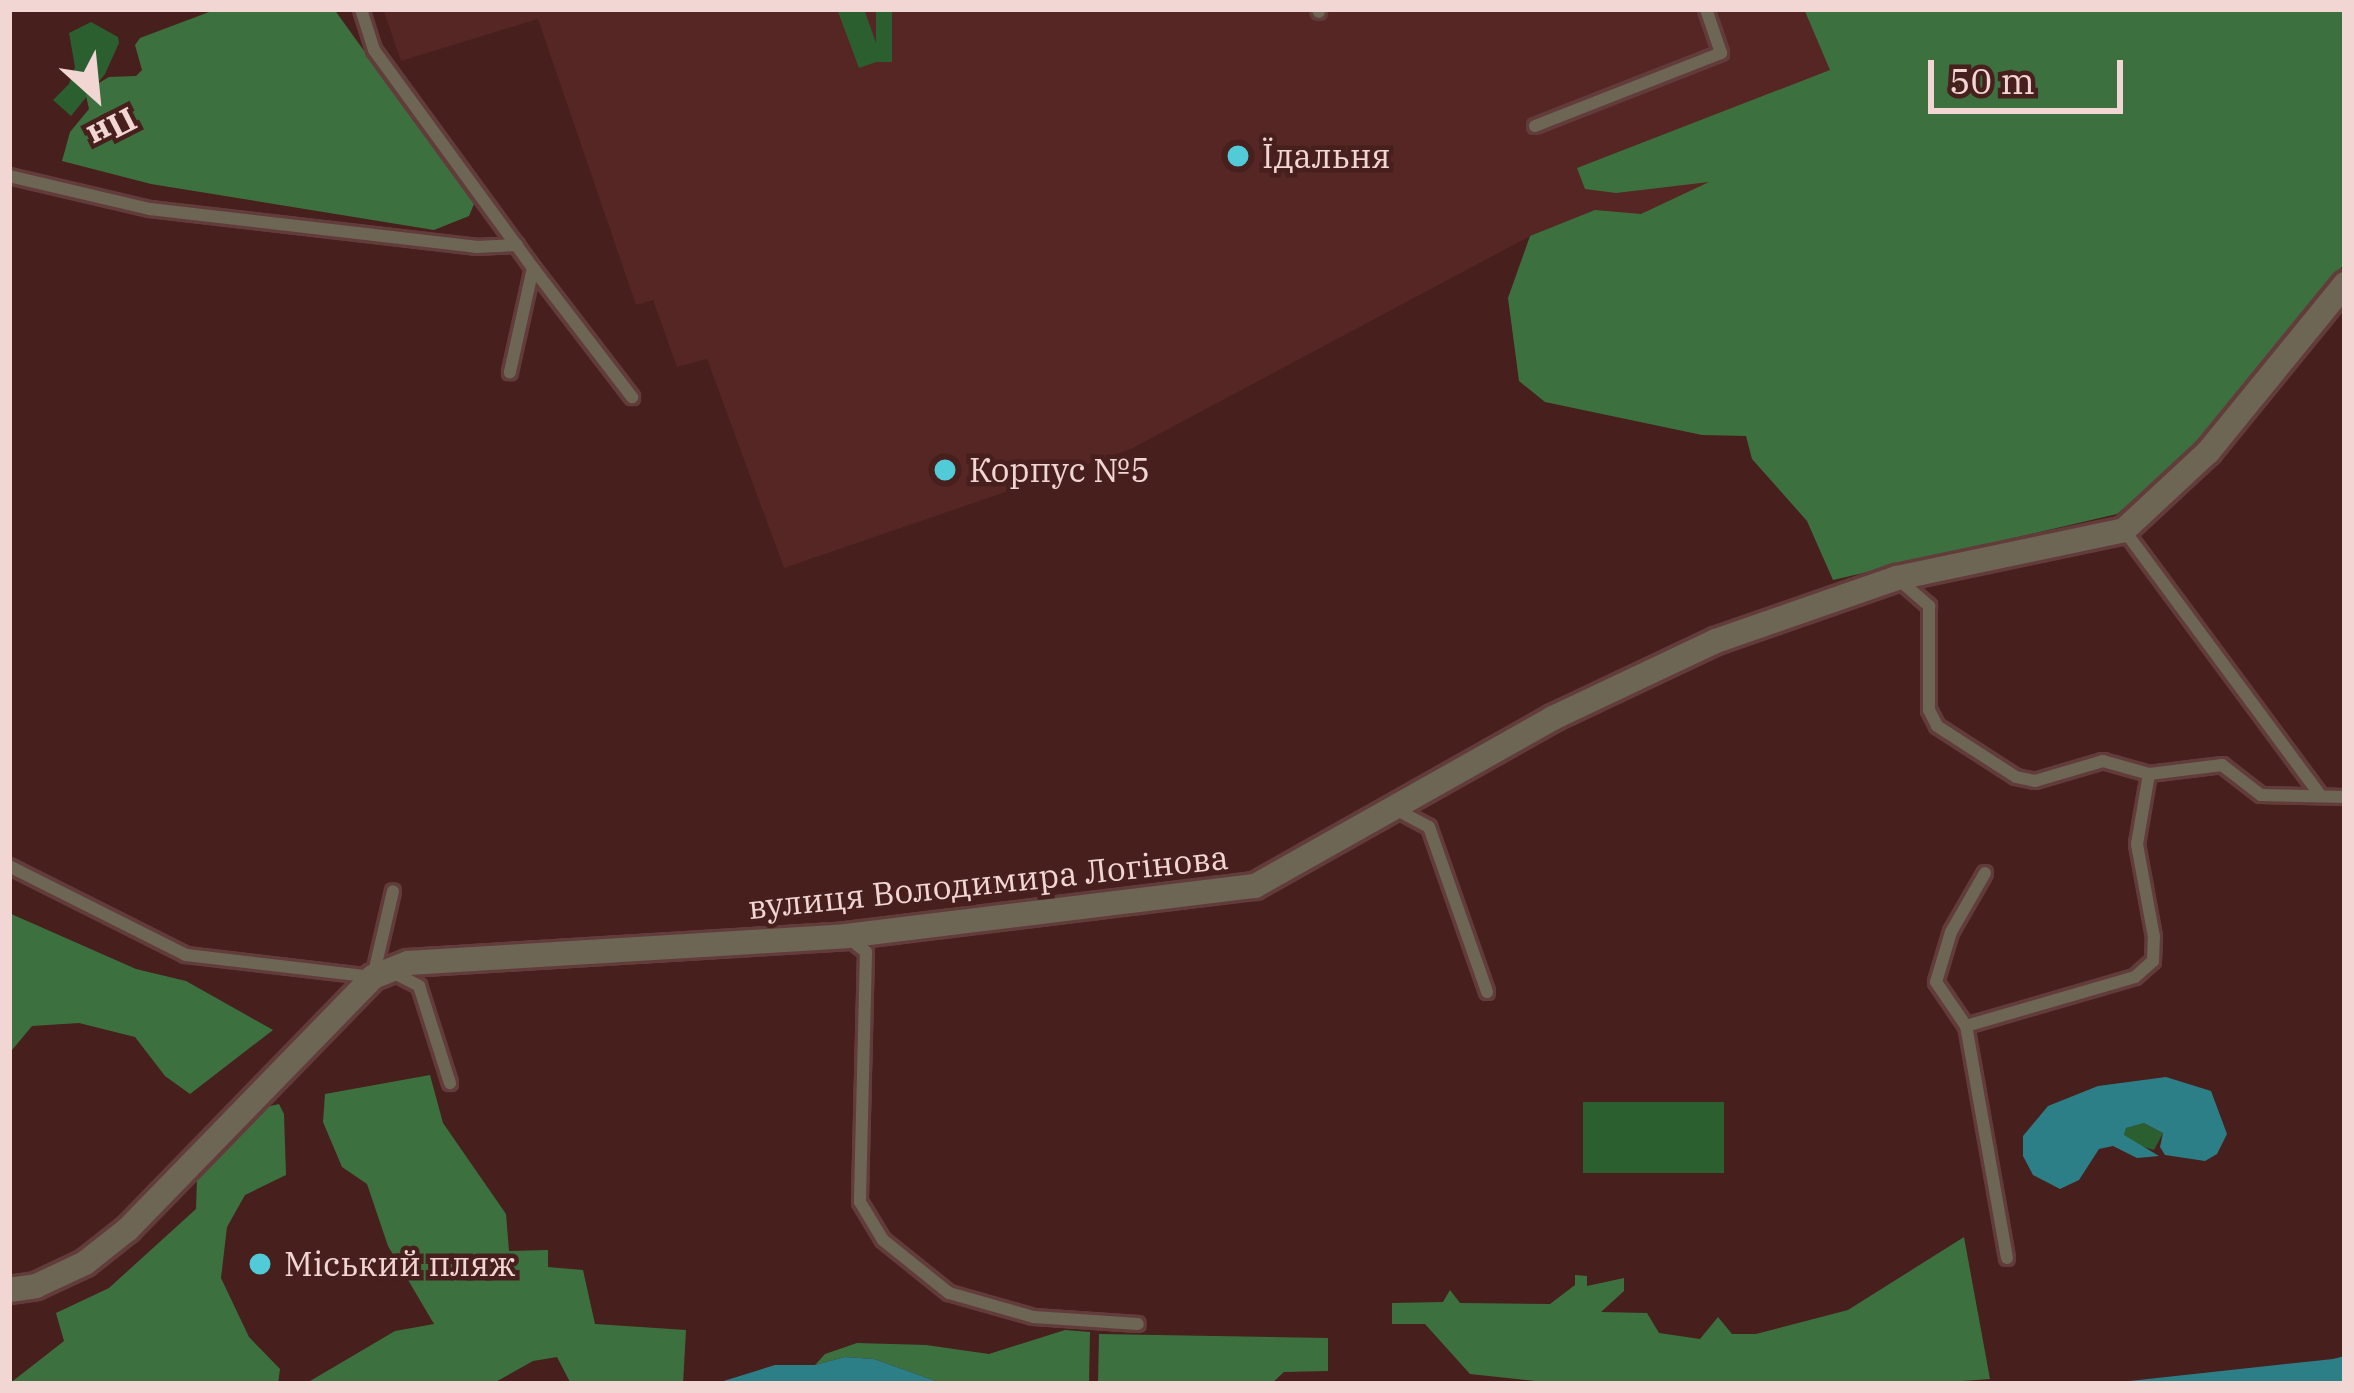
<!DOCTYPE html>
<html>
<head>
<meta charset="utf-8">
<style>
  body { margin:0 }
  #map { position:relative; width:2354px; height:1393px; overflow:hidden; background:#471f1d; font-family:"IBM Plex Serif",serif }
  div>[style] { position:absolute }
  .built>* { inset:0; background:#552623 }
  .green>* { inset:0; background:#2c5f2f; transform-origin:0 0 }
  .forest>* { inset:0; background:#3c713f }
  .water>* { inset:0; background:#2d7f87 }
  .roads { filter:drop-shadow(3px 0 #623c3a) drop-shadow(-3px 0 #623c3a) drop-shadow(0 3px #623c3a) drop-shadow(0 -3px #623c3a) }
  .lane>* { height:12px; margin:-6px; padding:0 6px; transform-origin:6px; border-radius:6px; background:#6e6655 }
  .street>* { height:24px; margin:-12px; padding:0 12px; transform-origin:12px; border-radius:12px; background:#6e6655 }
  .dots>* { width:33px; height:33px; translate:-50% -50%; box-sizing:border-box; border:6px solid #471f1d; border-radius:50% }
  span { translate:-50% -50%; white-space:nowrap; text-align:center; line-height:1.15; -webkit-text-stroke:9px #471f1d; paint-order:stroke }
  .poi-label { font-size:33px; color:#f1d6d3 }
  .left { translate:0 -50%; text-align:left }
  .street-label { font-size:33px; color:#f1d6d3 }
  .frame { position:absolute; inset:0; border:12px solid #f1d6d3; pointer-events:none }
  .north { position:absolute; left:36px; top:36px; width:120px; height:120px; -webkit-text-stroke:9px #471f1d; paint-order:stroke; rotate:153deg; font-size:33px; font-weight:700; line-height:48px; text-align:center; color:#f1d6d3 }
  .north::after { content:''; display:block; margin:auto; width:42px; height:54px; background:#f1d6d3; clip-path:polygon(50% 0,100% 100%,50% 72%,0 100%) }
  .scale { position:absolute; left:1928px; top:60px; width:195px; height:54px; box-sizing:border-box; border:6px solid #f1d6d3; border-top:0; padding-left:15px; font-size:36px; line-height:42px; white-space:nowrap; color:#f1d6d3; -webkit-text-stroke:9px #471f1d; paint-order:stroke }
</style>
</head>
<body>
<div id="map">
  <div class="built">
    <i style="clip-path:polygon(383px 9px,1822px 9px,1855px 69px,1654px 239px,1530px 236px,1131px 449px,784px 568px,707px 359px,677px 367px,653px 300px,636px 305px,538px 19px,401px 61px)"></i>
  </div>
  <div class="green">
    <i style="clip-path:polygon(837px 9px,864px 9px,882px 60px,859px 68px)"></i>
    <i style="left:876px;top:9px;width:16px;height:53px"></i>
    <i style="clip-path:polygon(91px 22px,118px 37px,119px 43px,105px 74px,71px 116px,53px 100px,69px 84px,75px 67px,69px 33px)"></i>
    <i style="left:1724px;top:1102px;width:71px;height:141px;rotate:90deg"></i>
    <i style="clip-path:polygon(2144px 1123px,2163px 1133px,2154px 1150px,2130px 1143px,2124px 1135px,2126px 1128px)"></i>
  </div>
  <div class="forest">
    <i style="clip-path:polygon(217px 9px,334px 9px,474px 204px,469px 216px,434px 230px,151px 184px,62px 161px,70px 132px,89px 109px,85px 91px,109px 77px,136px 76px,142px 70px,135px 45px,140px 38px)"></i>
    <i style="clip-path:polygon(1804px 9px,2345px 9px,2345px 263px,2202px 441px,2117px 514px,1833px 580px,1807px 521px,1752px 459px,1746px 436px,1702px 435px,1545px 402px,1519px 381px,1508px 298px,1530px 236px,1595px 210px,1641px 214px,1709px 182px,1616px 193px,1585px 189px,1577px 168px,1830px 70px)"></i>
    <i style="clip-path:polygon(9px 913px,136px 969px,186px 981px,273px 1030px,190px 1094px,165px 1076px,135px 1037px,79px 1023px,32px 1026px,12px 1050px,9px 1066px)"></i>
    <i style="clip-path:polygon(430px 1075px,443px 1123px,506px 1214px,509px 1251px,548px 1250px,548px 1267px,583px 1270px,595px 1324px,686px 1330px,683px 1384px,571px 1384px,557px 1357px,533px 1361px,492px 1384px,305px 1384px,395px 1331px,434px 1324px,388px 1246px,367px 1184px,342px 1167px,323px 1122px,325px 1094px)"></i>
    <i style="clip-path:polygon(279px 1104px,284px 1114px,286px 1175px,245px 1195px,227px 1227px,221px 1278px,249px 1337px,280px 1369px,278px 1384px,9px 1384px,64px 1341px,56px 1313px,109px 1288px,196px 1209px,197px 1177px,262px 1108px)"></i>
    <i style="clip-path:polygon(1964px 1237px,1990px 1379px,1922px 1384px,1562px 1384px,1470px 1374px,1425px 1324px,1392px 1324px,1392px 1303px,1443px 1302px,1450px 1290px,1460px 1303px,1550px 1304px,1575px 1285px,1575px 1275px,1587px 1276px,1587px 1286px,1624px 1278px,1624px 1291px,1601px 1312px,1647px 1313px,1659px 1333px,1700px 1339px,1718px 1317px,1732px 1334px,1756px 1334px,1848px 1310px)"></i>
    <i style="clip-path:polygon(1065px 1330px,1090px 1332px,1089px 1384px,944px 1384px,874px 1359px,845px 1357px,815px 1365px,825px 1354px,857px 1343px,926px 1345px,989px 1354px)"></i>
    <i style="clip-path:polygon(1099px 1334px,1328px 1338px,1328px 1371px,1284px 1372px,1271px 1384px,1098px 1384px)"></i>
  </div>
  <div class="water">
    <i style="clip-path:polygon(2166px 1077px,2211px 1091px,2227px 1134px,2217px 1154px,2205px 1161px,2165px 1155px,2160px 1147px,2163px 1133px,2144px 1123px,2126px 1128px,2124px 1135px,2159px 1156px,2137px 1158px,2113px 1146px,2099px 1149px,2079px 1180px,2060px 1189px,2033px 1175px,2023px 1156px,2023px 1136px,2048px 1106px,2098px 1086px)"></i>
    <i style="clip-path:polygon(2345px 1356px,2345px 1384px,2102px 1384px,2333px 1359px)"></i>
    <i style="clip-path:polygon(845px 1357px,874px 1359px,944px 1384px,714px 1384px,775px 1365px,815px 1365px)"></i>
  </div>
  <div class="roads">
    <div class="lane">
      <i style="left:361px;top:9px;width:43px;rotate:72.4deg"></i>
      <i style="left:374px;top:50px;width:270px;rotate:53.9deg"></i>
      <i style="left:533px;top:268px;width:107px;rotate:102.5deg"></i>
      <i style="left:1318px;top:9px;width:3px;rotate:72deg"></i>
      <i style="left:1535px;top:126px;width:200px;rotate:-21.4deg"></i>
      <i style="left:1721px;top:53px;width:46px;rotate:-108.8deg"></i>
      <i style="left:9px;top:176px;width:145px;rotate:13.2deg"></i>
      <i style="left:150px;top:209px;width:328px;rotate:6.6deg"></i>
      <i style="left:476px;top:247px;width:41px;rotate:-2.8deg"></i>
      <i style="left:533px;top:268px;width:163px;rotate:52.5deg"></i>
      <i style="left:2124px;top:530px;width:330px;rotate:53.5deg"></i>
      <i style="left:1897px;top:578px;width:43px;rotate:41.2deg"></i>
      <i style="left:1929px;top:606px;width:104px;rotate:90deg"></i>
      <i style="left:1929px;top:710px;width:18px;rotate:63deg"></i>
      <i style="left:1937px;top:726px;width:94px;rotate:32.8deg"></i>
      <i style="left:2016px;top:777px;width:19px;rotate:12deg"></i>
      <i style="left:2035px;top:781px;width:71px;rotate:-16.4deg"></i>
      <i style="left:2103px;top:761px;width:48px;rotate:15.8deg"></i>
      <i style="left:2149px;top:774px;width:74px;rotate:-7deg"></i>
      <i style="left:2222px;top:765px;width:49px;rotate:37.6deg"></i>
      <i style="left:2261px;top:795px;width:84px;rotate:1.4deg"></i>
      <i style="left:1397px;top:810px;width:36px;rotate:28deg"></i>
      <i style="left:1429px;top:827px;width:175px;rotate:70.6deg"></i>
      <i style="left:9px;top:866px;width:198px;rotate:26.7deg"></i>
      <i style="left:186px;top:955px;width:188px;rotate:6.7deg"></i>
      <i style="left:373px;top:977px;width:88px;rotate:-76.9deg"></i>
      <i style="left:847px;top:937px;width:24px;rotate:38deg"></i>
      <i style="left:866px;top:952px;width:250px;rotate:91.4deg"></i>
      <i style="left:860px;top:1202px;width:44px;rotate:58.8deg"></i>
      <i style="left:883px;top:1240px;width:85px;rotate:38.8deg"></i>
      <i style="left:949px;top:1293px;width:88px;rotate:15.8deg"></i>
      <i style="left:1034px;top:1317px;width:104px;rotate:3.9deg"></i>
      <i style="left:390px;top:971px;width:33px;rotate:27deg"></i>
      <i style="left:419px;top:986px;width:102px;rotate:72.3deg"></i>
      <i style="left:1966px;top:1026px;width:53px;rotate:-124.3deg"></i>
      <i style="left:1936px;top:982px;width:52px;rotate:-73.3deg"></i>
      <i style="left:1951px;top:932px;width:68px;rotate:-60deg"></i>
      <i style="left:2007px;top:1258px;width:236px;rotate:-100deg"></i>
      <i style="left:1966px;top:1026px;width:176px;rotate:-16.2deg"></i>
      <i style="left:2135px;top:977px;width:24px;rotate:-42deg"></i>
      <i style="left:2153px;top:961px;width:24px;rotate:-88deg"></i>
      <i style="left:2154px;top:937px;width:95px;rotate:-100.4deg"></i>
      <i style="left:2137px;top:844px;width:71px;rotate:-80.3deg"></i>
    </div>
    <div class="street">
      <i style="left:9px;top:1290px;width:27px;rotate:-8deg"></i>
      <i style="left:36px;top:1286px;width:54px;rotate:-25.1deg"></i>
      <i style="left:85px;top:1263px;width:55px;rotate:-38.3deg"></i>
      <i style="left:128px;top:1229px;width:351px;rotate:-45.8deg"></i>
      <i style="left:373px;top:977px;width:38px;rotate:-22deg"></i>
      <i style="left:408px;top:963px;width:439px;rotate:-3.5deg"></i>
      <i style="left:846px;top:936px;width:412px;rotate:-7deg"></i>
      <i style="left:1255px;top:886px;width:342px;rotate:-29.4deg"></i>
      <i style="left:1553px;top:718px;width:180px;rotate:-25.3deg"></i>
      <i style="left:1716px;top:641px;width:192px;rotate:-19.2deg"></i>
      <i style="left:1897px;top:578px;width:232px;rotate:-11.9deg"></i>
      <i style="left:2124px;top:530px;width:115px;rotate:-42.9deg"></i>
      <i style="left:2208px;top:452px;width:217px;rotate:-50.8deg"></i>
    </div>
  </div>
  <div class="dots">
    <i style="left:1238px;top:156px;background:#52cbd8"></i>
    <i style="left:945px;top:470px;background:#52cbd8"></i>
    <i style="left:260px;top:1264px;background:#52cbd8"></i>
  </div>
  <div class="poi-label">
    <span class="left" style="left:1262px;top:156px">Їдальня</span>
    <span class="left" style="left:969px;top:470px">Корпус №5</span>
    <span class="left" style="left:284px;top:1264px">Міський пляж</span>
  </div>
  <div class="street-label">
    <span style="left:988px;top:882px;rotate:-6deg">вулиця Володимира Логінова</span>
  </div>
  <div class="frame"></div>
  <div class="north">Пн</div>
  <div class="scale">50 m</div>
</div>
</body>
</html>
